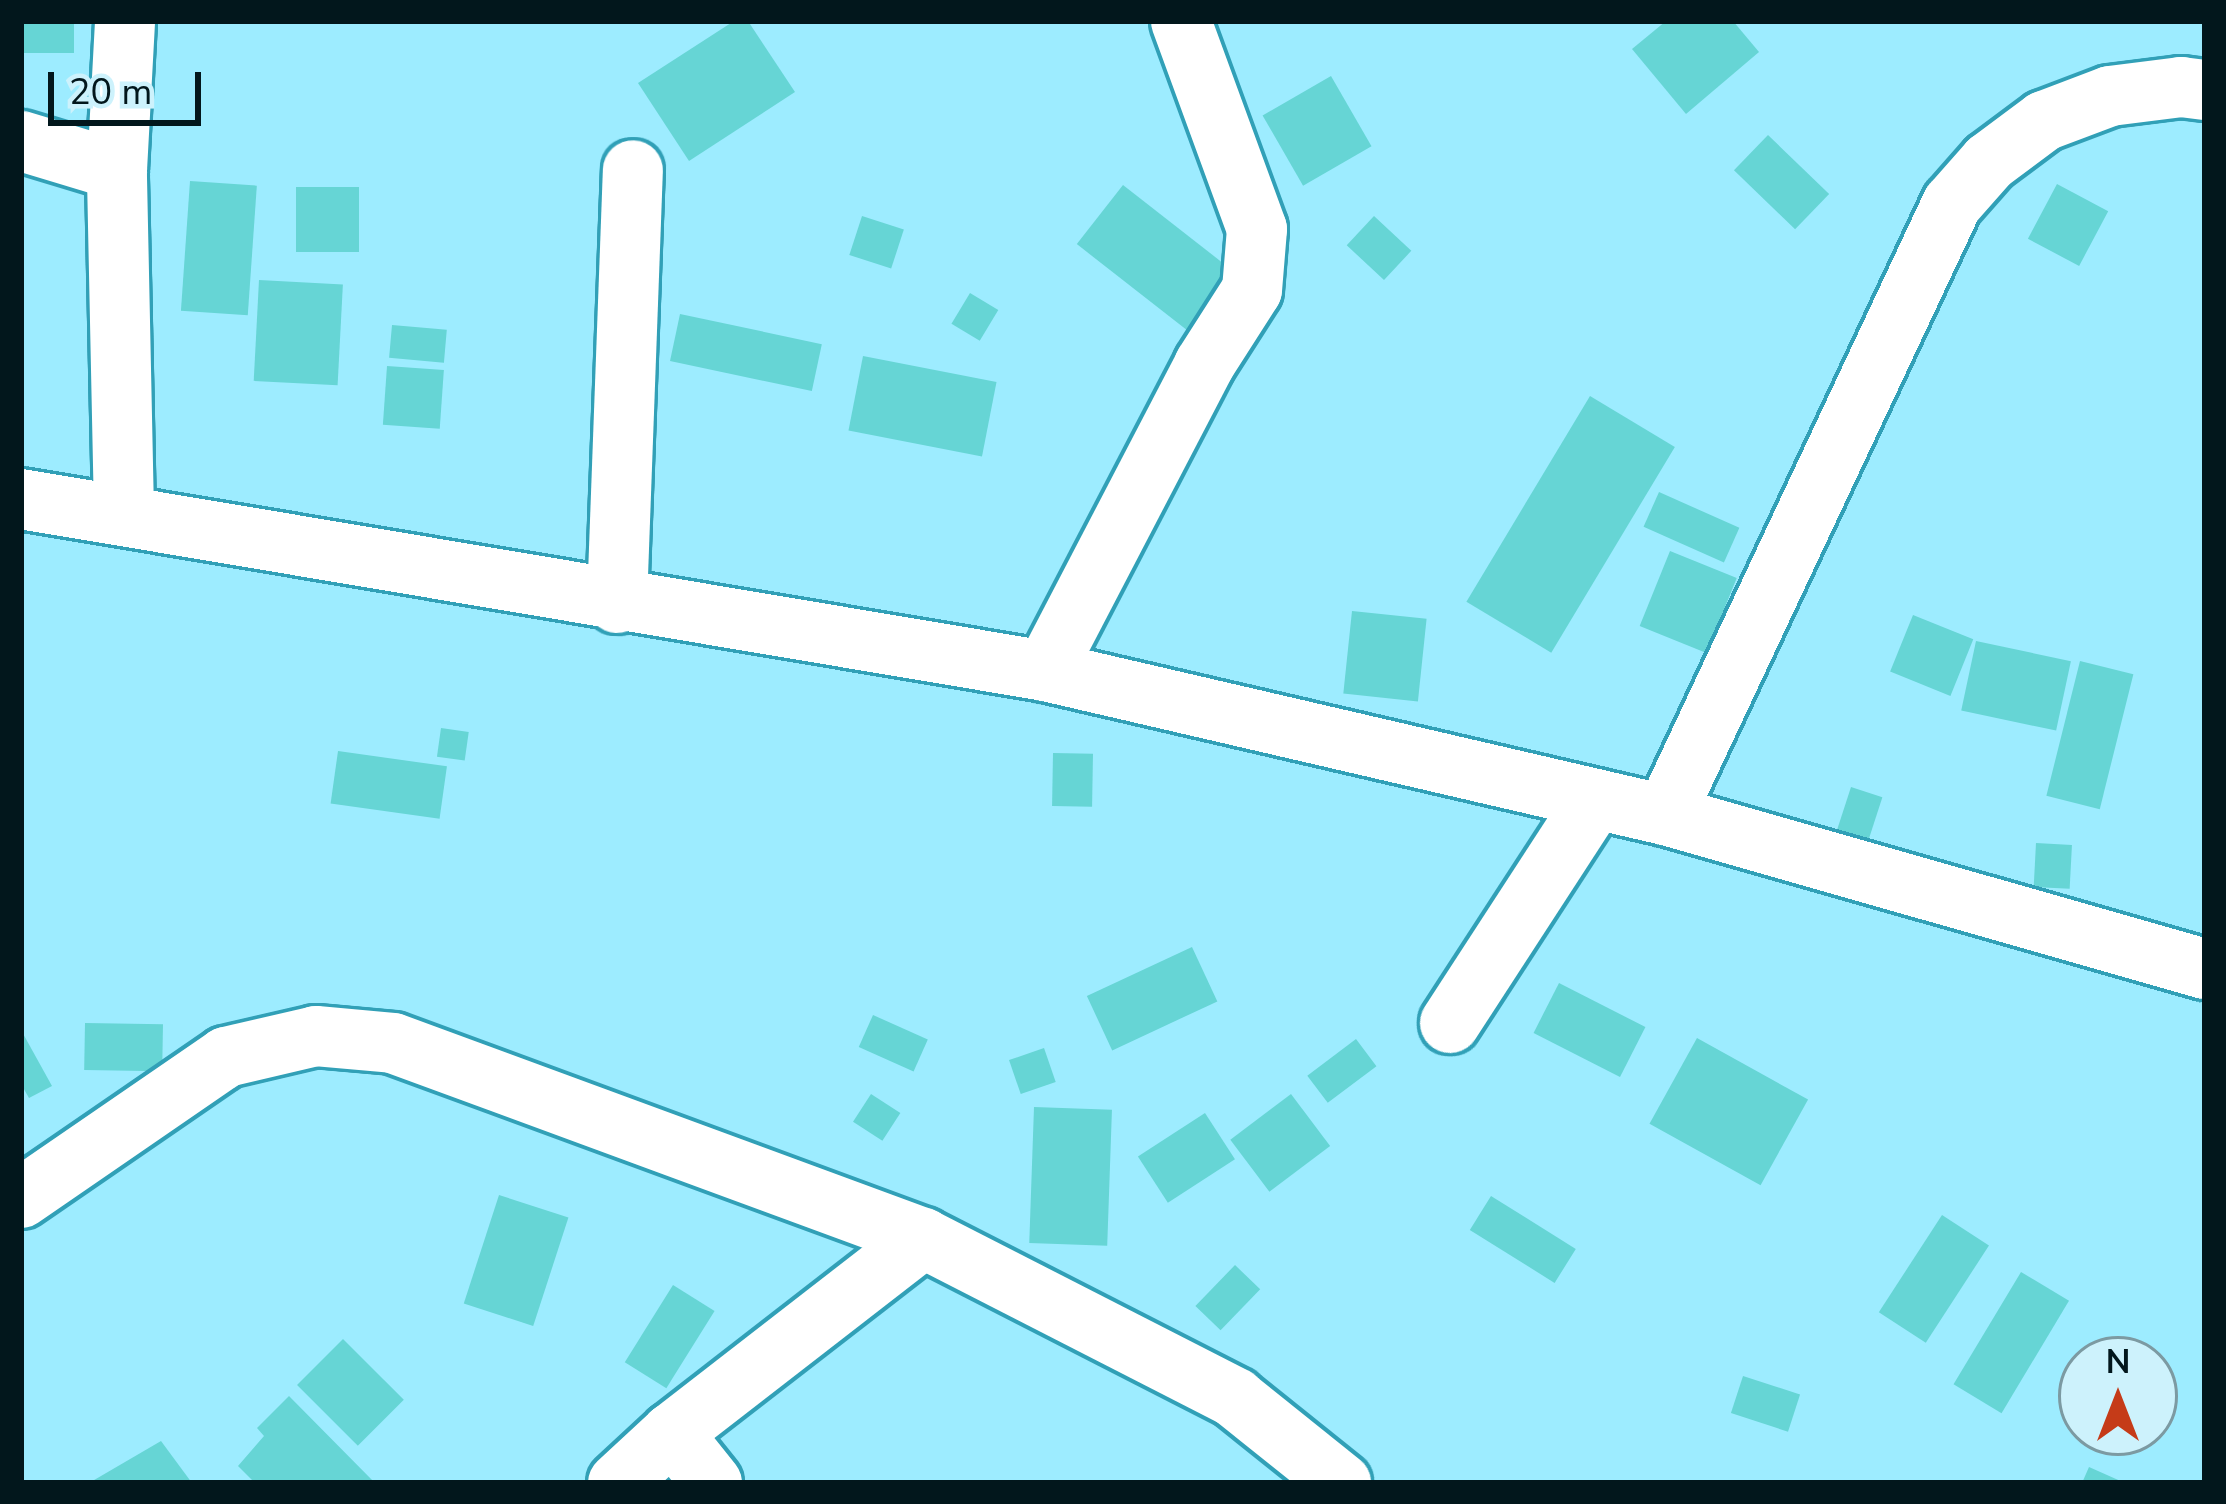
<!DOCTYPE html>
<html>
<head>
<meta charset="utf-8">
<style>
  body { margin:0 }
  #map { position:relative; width:2226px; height:1504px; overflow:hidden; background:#9decff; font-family:"Nunito Sans",sans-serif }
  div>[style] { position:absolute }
  .building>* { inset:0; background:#66d5d5; transform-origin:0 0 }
  .roads { filter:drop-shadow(3px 0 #31a0b7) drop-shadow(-3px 0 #31a0b7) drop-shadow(0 3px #31a0b7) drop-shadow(0 -3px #31a0b7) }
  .minor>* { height:60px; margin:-30px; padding:0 30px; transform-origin:30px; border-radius:30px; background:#fff }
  span { translate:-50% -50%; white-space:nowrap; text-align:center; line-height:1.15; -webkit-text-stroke:10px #cdf2fc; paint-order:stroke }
  .frame { position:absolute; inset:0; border:24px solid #02171c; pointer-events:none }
  .north { position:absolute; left:2058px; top:1336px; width:120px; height:120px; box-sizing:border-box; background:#cdf2fc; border:3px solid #7c9aa2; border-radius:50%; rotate:0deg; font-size:33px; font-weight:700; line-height:48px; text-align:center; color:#02171c }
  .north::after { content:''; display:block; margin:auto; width:42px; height:54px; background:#c53b18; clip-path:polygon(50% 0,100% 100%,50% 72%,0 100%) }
  .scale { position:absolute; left:48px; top:72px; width:153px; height:54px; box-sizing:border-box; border:6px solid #02171c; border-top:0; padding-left:15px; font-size:36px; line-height:42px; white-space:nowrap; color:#02171c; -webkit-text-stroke:9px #cdf2fc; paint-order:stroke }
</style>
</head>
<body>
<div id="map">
  <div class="building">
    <i style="left:21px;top:21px;width:53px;height:32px"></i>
    <i style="clip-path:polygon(734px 21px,748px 21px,795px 92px,689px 161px,638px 83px)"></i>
    <i style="clip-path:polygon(1666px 21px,1733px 21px,1759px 52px,1686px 114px,1632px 49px)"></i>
    <i style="left:1331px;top:76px;width:81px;height:79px;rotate:60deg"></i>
    <i style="left:1768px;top:135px;width:85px;height:49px;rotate:44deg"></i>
    <i style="left:190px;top:181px;width:67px;height:130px;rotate:4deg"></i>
    <i style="left:2057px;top:184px;width:58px;height:62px;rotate:28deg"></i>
    <i style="left:1123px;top:185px;width:140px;height:75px;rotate:38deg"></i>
    <i style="left:296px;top:187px;width:63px;height:65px"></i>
    <i style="left:862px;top:216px;width:44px;height:41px;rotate:18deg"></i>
    <i style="left:1374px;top:216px;width:51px;height:40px;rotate:43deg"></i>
    <i style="left:259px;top:280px;width:84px;height:101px;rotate:3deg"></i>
    <i style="left:970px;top:293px;width:33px;height:36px;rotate:31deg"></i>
    <i style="left:680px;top:314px;width:145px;height:48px;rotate:12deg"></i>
    <i style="left:392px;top:325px;width:55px;height:33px;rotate:5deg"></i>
    <i style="left:863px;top:356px;width:136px;height:76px;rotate:11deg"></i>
    <i style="left:387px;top:366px;width:57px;height:59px;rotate:4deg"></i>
    <i style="left:1590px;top:396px;width:99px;height:240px;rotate:31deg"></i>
    <i style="left:1659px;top:492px;width:88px;height:38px;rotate:24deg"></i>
    <i style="left:1670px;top:551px;width:72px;height:81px;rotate:22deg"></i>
    <i style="left:1352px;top:611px;width:75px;height:83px;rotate:6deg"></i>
    <i style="left:1913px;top:615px;width:65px;height:61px;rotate:22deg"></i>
    <i style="left:1976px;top:641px;width:97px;height:71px;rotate:12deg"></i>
    <i style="left:2080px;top:661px;width:55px;height:139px;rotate:14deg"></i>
    <i style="left:441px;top:728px;width:28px;height:29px;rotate:8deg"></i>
    <i style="left:338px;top:751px;width:110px;height:53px;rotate:8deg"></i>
    <i style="left:1053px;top:753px;width:40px;height:53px;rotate:1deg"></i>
    <i style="left:1851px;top:787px;width:33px;height:51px;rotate:18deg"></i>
    <i style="left:2036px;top:843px;width:36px;height:44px;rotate:3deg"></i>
    <i style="left:1192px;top:947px;width:60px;height:116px;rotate:65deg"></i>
    <i style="left:1559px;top:983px;width:97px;height:56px;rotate:27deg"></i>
    <i style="left:873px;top:1015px;width:60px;height:35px;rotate:24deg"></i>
    <i style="left:85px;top:1023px;width:78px;height:47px;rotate:1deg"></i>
    <i style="clip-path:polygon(21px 1030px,52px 1086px,29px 1098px,21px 1084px)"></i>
    <i style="left:1697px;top:1038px;width:127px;height:98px;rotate:29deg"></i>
    <i style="left:1356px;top:1039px;width:34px;height:61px;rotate:53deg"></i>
    <i style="left:1044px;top:1048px;width:36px;height:37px;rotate:71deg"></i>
    <i style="left:871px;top:1094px;width:35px;height:33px;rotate:33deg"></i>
    <i style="left:1291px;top:1094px;width:65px;height:76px;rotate:53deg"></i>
    <i style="left:1034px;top:1107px;width:78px;height:136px;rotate:2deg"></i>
    <i style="left:1205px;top:1113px;width:55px;height:80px;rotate:57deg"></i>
    <i style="left:499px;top:1195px;width:73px;height:114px;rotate:18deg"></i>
    <i style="left:1491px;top:1196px;width:100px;height:40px;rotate:32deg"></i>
    <i style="left:1942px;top:1215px;width:56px;height:116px;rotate:33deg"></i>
    <i style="left:1235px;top:1265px;width:35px;height:57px;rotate:44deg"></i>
    <i style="left:2021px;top:1272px;width:56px;height:131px;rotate:31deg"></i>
    <i style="left:673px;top:1285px;width:49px;height:91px;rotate:32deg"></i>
    <i style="left:343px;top:1339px;width:86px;height:65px;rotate:45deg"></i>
    <i style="left:1743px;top:1376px;width:60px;height:39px;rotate:18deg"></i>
    <i style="clip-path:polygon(289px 1396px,375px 1483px,255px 1483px,238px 1466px,264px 1436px,257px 1428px)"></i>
    <i style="clip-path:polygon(161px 1441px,192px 1483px,89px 1483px)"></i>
    <i style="clip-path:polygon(2089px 1467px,2125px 1483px,2082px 1483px)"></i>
  </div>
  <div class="roads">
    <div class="minor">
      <i style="left:21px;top:141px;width:100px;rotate:16.8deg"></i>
      <i style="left:21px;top:499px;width:1038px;rotate:9.53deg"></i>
      <i style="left:1045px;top:671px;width:637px;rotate:13.08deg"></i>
      <i style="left:1665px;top:815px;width:562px;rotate:15.92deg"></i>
      <i style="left:124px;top:512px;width:342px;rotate:-91.2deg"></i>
      <i style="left:117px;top:170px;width:149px;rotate:-86.9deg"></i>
      <i style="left:617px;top:603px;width:433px;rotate:-87.9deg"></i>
      <i style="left:1045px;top:671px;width:345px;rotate:-62.5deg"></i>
      <i style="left:1204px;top:365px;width:89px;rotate:-57.4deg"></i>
      <i style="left:1252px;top:290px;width:61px;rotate:-85.3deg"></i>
      <i style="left:1257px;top:229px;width:221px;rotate:-110.1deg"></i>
      <i style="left:1665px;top:815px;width:675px;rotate:-64.84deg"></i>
      <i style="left:1952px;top:204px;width:56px;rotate:-48.6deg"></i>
      <i style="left:1989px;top:162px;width:69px;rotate:-36.7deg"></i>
      <i style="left:2044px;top:121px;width:71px;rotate:-20.7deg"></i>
      <i style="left:2110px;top:96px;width:72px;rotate:-7.2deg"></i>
      <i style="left:2181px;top:87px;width:24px;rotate:7deg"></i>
      <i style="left:1450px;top:1023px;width:266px;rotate:-57deg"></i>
      <i style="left:21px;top:1198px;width:249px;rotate:-34.5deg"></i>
      <i style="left:226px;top:1057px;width:92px;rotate:-13.1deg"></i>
      <i style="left:316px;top:1036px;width:77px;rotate:5.2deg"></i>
      <i style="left:393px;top:1043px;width:565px;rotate:20.2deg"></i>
      <i style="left:923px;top:1238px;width:351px;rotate:27.1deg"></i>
      <i style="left:1235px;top:1398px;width:136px;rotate:38.7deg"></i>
      <i style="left:672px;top:1433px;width:64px;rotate:51.3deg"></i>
      <i style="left:618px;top:1483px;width:74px;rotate:-42.8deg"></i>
      <i style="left:672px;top:1433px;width:318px;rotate:-37.8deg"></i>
    </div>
  </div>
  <div class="frame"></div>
  <div class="north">N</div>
  <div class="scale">20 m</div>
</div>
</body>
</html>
